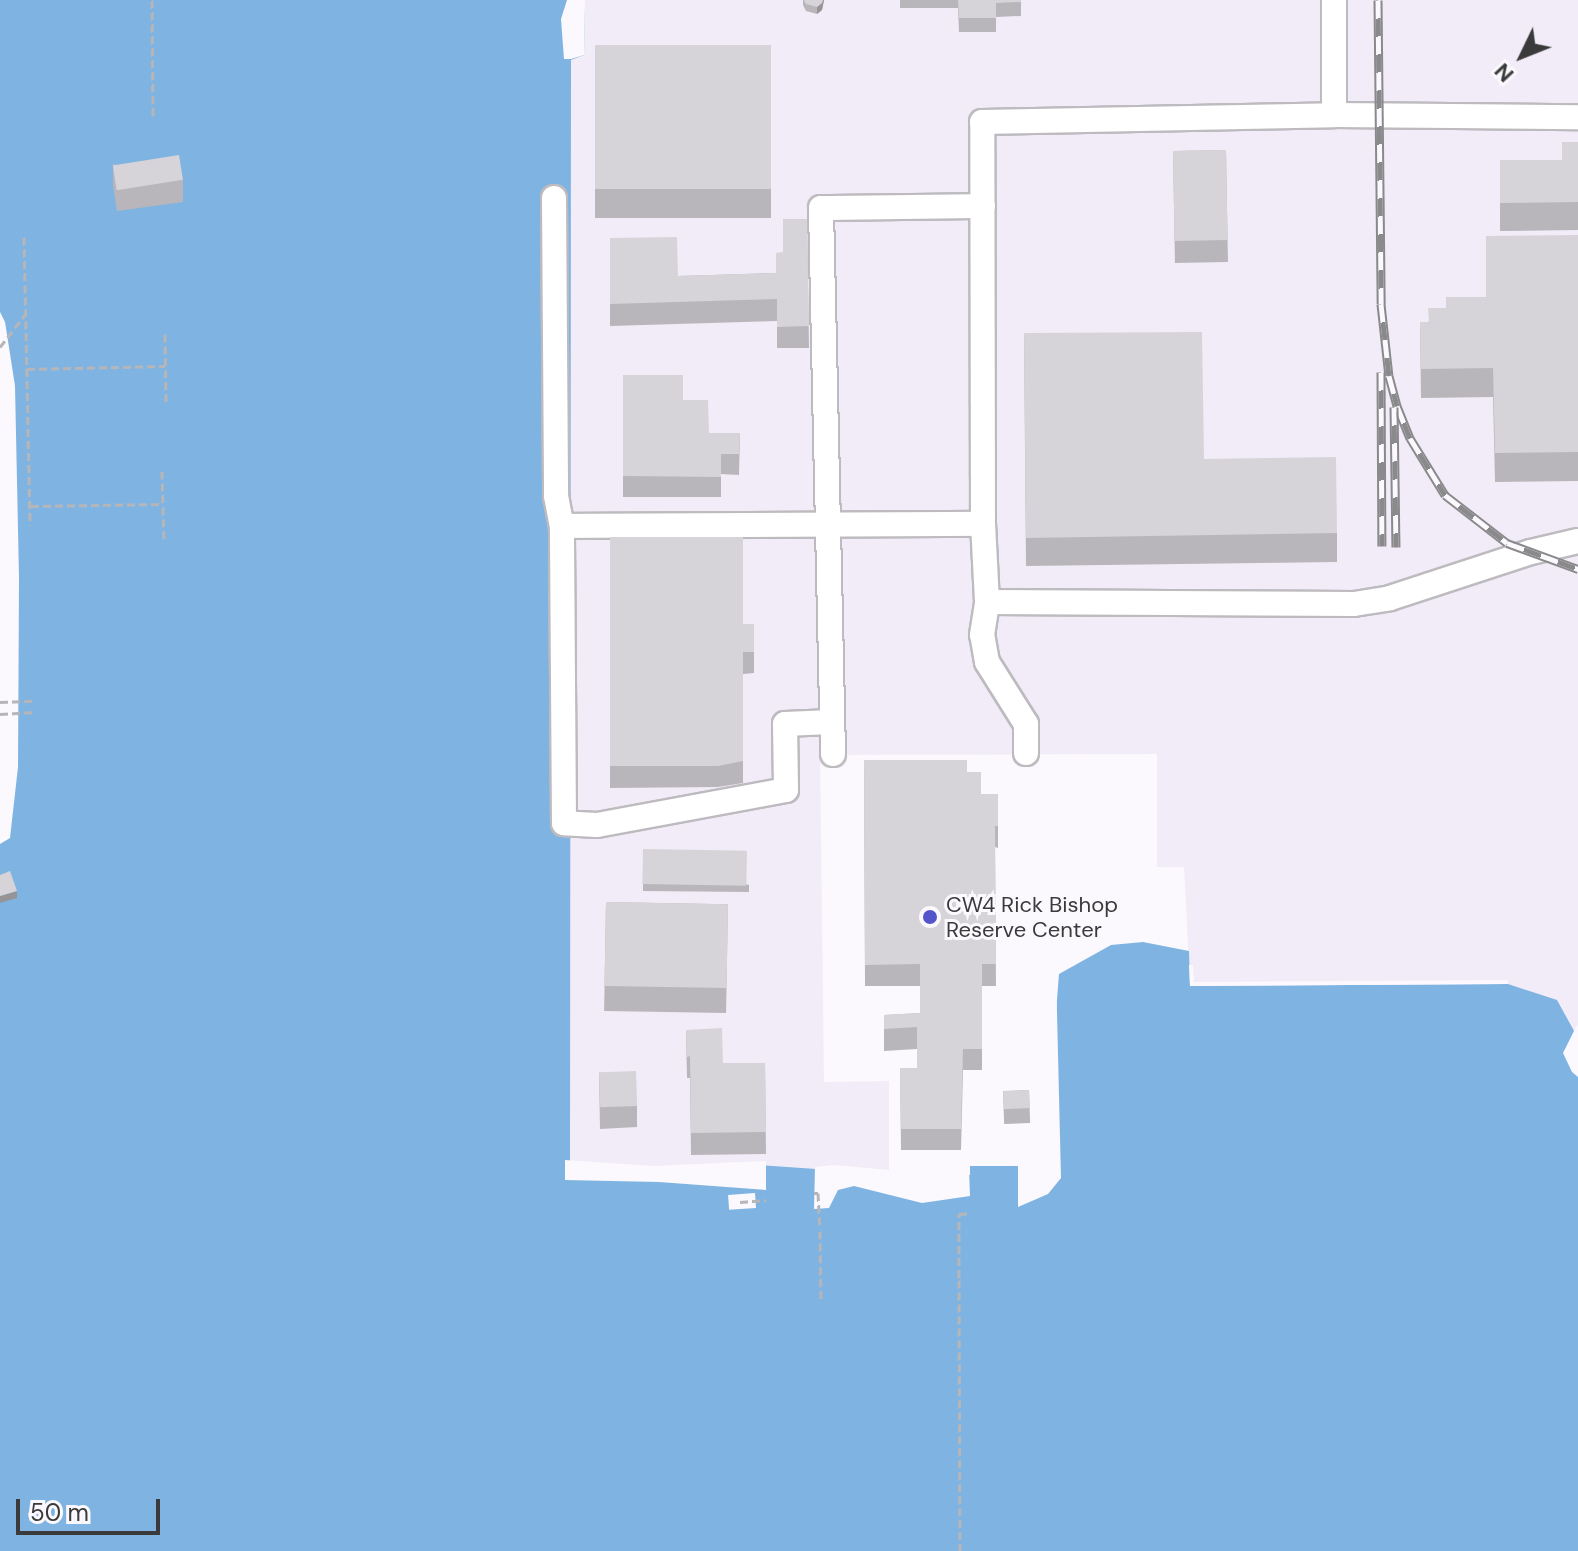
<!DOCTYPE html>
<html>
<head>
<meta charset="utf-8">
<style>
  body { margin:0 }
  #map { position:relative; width:1578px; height:1551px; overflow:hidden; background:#fbf9fd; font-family:"DM Sans",sans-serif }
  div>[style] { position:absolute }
  .built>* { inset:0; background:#f2ecf8 }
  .water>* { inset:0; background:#7fb4e2 }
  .pier>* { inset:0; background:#fbf9fd; transform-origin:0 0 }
  .path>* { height:3px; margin-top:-1.5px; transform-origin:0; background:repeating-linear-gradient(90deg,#b6b5b8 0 8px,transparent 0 12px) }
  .roads { filter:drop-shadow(2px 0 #bdbbbf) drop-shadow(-2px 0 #bdbbbf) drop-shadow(0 2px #bdbbbf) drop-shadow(0 -2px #bdbbbf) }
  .minor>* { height:24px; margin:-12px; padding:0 12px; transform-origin:12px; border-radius:12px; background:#fff }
  .rail>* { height:9px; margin-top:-4.5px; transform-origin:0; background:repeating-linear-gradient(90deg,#fbf9fd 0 18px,#8a898b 0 36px); box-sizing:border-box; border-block:2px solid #8a898b }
  .wall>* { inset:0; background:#b8b6ba; transform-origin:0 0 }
  .shaded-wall>* { inset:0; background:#969497 }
  .building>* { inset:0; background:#d6d4d8; transform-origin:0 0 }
  .dots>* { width:22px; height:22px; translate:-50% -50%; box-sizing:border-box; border:4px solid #fbf9fd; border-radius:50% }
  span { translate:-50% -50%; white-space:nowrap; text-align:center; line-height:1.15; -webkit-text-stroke:6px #fbf9fd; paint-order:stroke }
  .poi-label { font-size:22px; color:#3a3a3b }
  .left { translate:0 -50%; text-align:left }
  .north { position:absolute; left:1482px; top:16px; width:80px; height:80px; -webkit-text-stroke:6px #fbf9fd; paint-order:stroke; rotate:227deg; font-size:22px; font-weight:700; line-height:32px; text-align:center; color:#3a3a3b }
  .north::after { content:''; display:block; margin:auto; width:28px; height:36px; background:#3a3a3b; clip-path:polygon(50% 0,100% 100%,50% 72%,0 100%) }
  .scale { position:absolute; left:16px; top:1499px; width:144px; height:36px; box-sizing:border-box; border:4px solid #3a3a3b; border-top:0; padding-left:10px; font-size:24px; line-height:28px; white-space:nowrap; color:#3a3a3b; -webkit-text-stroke:6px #fbf9fd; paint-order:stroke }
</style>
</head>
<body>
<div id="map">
  <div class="built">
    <i style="clip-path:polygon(585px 0,1578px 0,1578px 1038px,1557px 1000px,1190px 986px,1184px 867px,1157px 867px,1157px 754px,820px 755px,824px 1082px,889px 1081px,889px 1174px,517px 1551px,571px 59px)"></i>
  </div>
  <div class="water">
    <i style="clip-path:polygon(0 0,585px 0,584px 55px,571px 60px,570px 1164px,653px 1170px,760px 1165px,874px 1173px,970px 1175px,970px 1166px,1018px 1166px,1027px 1149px,1045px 1153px,1059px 974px,1111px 945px,1143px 942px,1189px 951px,1190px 986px,1508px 984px,1557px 1000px,1578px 1038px,1578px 1551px,0 1551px)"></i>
  </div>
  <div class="pier">
    <i style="clip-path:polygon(567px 0,585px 0,585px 5px,584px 55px,571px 59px,564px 59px,561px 19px)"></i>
    <i style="clip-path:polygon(0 312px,5px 322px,15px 386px,19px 578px,18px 767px,10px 838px,0 844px)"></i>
    <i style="clip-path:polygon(1189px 965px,1193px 965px,1194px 982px,1508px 980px,1508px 984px,1190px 986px)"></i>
    <i style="clip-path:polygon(1056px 972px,1061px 1178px,1048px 1194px,1018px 1207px,1018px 1158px,1025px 1145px,1042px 1148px,1046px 1122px,1038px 1067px)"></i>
    <i style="clip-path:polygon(1577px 1025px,1578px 1027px,1578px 1077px,1572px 1072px,1563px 1053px)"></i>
    <i style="clip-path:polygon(565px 1160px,653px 1166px,766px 1161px,766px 1190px,659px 1182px,565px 1180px)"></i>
    <i style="clip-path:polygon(833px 1165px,889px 1170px,969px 1170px,970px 1196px,922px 1203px,854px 1186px,838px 1190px,829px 1208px,814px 1209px,815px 1167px)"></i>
    <i style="left:755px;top:1193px;width:15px;height:27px;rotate:86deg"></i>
  </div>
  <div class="path">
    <i style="left:152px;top:0;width:120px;rotate:89.5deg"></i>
    <i style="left:24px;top:237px;width:288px;rotate:88.8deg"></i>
    <i style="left:165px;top:334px;width:71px;rotate:89.2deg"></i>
    <i style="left:0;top:347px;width:41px;rotate:-52deg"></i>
    <i style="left:27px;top:369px;width:138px;rotate:-1.2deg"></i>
    <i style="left:162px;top:471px;width:71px;rotate:88.4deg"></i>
    <i style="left:31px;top:506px;width:132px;rotate:-0.9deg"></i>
    <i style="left:0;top:702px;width:36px;rotate:-2deg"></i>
    <i style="left:0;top:714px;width:36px;rotate:-3deg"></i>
    <i style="left:814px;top:1193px;width:4px"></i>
    <i style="left:818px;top:1193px;width:36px;rotate:87deg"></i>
    <i style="left:740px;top:1202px;width:26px;rotate:-4deg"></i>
    <i style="left:820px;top:1231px;width:71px;rotate:89.2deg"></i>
    <i style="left:959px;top:1278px;width:64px;rotate:-90deg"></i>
    <i style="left:959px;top:1214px;width:12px;rotate:-5deg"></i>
    <i style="left:959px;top:1280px;width:271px;rotate:89.8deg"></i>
  </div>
  <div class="roads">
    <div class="minor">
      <i style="left:1334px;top:115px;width:115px;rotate:-90deg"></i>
      <i style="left:554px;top:198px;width:298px;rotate:89.6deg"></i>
      <i style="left:556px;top:496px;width:31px;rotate:79deg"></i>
      <i style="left:987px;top:602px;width:367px;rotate:0.3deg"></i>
      <i style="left:1354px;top:604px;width:36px;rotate:-9deg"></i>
      <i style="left:1390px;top:598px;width:148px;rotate:-18.1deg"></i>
      <i style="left:1531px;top:552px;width:48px;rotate:-13.2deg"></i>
      <i style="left:831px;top:722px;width:46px;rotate:177.5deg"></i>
      <i style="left:785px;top:724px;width:66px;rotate:89.1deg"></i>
      <i style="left:786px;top:790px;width:192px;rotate:169.5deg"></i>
      <i style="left:597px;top:825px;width:33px;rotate:-177deg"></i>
      <i style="left:564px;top:823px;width:297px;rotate:-90.4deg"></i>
      <i style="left:562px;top:526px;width:421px;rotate:-0.3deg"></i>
      <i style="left:1026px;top:753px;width:29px;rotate:-90deg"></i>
      <i style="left:1026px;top:724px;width:73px;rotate:-122.2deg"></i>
      <i style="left:987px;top:662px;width:27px;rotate:-100deg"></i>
      <i style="left:982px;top:635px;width:33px;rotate:-81deg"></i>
      <i style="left:987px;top:602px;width:78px;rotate:-92.9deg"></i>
      <i style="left:983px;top:524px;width:402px;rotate:-90.1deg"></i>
      <i style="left:982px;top:122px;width:352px;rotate:-1.1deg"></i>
      <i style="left:1334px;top:115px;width:244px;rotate:0.5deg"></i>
      <i style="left:833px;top:754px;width:546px;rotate:-91.26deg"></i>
      <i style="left:821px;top:208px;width:162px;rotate:-0.7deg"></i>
    </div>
  </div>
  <div class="rail">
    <i style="left:1378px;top:0;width:304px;rotate:89.4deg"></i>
    <i style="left:1381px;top:304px;width:72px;rotate:83.7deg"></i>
    <i style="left:1389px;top:376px;width:31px;rotate:75deg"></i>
    <i style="left:1397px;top:406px;width:35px;rotate:68deg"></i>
    <i style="left:1410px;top:438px;width:67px;rotate:58.4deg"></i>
    <i style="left:1445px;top:495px;width:78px;rotate:37.7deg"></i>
    <i style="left:1507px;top:543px;width:76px;rotate:20.1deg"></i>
    <i style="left:1381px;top:372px;width:174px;rotate:89.7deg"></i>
    <i style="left:1394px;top:407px;width:140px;rotate:89.2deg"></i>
  </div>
  <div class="wall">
    <i style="clip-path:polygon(803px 0,824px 0,822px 10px,817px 14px,806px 11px,803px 5px)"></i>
    <i style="clip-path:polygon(900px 0,1021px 0,1021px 16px,996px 17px,996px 32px,959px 32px,958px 8px,900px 8px)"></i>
    <i style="left:595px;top:45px;width:176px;height:173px"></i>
    <i style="clip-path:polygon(1578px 142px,1578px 230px,1500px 231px,1500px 160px,1562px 160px)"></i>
    <i style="left:1226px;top:150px;width:112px;height:53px;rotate:89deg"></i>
    <i style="clip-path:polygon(113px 164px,183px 180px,183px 202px,117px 211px,113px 186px)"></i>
    <i style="clip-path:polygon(807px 219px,809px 348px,777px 348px,777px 321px,610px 326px,610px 238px,678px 276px,776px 273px,783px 252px)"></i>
    <i style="clip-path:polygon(1578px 235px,1578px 481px,1495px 482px,1493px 397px,1421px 398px,1420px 322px,1428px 322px,1446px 308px,1486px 297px)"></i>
    <i style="clip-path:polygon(1024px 333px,1204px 459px,1337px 533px,1337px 562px,1026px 566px)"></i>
    <i style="clip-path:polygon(623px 375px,683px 400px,709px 433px,740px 433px,739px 475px,721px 474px,721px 497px,623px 497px)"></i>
    <i style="clip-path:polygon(610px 537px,743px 624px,754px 624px,754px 673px,743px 674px,743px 783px,718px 787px,610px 788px)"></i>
    <i style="clip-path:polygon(864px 760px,967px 772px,981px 794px,998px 794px,998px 848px,995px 847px,996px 986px,982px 986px,982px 1070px,963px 1070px,961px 1150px,901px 1150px,900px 1068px,917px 1068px,917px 1049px,884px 1051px,884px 1015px,920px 1013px,920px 986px,865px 986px)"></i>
    <i style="clip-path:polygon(643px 849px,749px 885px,749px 892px,643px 891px)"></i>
    <i style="left:606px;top:902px;width:122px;height:109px;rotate:1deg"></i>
    <i style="clip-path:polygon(686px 1030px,723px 1063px,765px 1063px,766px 1154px,691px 1155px,690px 1078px,687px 1078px)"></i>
    <i style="clip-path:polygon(599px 1072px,637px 1106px,637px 1127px,600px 1129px)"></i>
    <i style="left:1029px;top:1090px;width:33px;height:26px;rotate:88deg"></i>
  </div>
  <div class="shaded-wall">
    <i style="clip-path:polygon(823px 0,824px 0,822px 10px,817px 14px,817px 7px)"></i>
    <i style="clip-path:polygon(17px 891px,17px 898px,0 903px,0 896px)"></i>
  </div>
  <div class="building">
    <i style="clip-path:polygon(804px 0,823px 0,822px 3px,817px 7px,806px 4px)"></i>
    <i style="clip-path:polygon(958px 0,1021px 0,1021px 2px,996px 3px,996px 18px,959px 18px)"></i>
    <i style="left:595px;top:45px;width:176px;height:144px"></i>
    <i style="clip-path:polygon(1562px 142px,1578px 142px,1578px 202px,1500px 203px,1500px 160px,1562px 160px)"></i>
    <i style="left:1226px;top:150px;width:90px;height:53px;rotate:89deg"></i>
    <i style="left:179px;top:155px;width:25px;height:67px;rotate:81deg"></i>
    <i style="clip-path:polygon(783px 219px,807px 219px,809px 326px,777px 327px,777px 299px,610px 304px,610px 238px,677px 237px,678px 276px,776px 273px,776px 253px,783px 252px)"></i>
    <i style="clip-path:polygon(1578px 235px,1578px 452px,1495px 453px,1493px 368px,1421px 369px,1420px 322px,1429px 322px,1428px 308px,1446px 308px,1446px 297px,1486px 297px,1486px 236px)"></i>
    <i style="clip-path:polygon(1202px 332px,1204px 459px,1336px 457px,1337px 533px,1026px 538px,1024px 333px)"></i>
    <i style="clip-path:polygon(623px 375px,683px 375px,683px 400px,708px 400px,709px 433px,740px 433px,739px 454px,721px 454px,721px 477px,623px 476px)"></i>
    <i style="clip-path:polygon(610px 537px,743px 537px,743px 624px,754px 624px,754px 652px,743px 652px,743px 761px,718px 766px,610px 766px)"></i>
    <i style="clip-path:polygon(864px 760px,967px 760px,967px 772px,981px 772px,981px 794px,998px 794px,998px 826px,995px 826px,996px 964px,982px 964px,982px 1049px,963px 1049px,961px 1129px,901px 1129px,900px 1068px,917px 1068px,917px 1027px,884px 1029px,884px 1015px,920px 1013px,920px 964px,865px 965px)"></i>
    <i style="left:643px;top:849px;width:104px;height:35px;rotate:1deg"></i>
    <i style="clip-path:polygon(10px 871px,17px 891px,0 896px,0 875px)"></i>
    <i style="left:606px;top:902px;width:122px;height:84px;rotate:1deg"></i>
    <i style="clip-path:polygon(722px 1028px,723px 1063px,765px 1063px,766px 1132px,691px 1133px,690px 1056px,687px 1057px,686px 1030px)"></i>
    <i style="left:636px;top:1071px;width:35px;height:37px;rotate:88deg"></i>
    <i style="left:1029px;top:1090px;width:18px;height:26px;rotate:87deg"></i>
  </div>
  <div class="dots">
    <i style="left:930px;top:917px;background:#5454cb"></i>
  </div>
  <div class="poi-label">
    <span class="left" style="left:946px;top:917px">CW4 Rick Bishop<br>Reserve Center</span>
  </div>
  <div class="north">N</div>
  <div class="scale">50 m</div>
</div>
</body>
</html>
